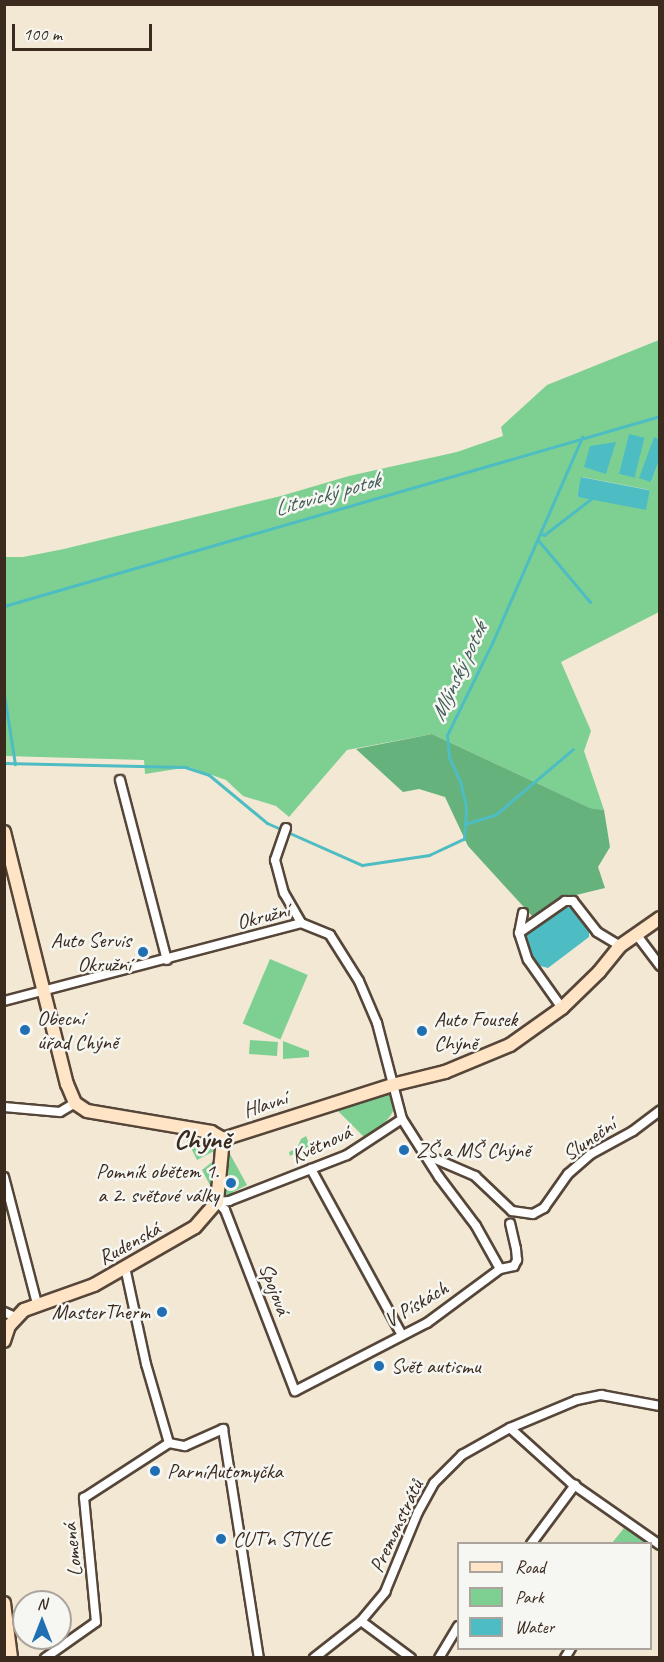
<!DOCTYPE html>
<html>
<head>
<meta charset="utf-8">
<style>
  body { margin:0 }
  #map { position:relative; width:664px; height:1662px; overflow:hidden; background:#f2e8d4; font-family:Caveat,sans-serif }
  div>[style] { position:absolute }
  .green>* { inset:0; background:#7dd092; transform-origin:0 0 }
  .forest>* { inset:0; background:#66b27c }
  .water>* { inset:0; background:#4ebdc3; transform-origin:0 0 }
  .stream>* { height:3px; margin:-1.5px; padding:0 1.5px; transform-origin:1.5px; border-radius:1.5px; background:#4ebdc3 }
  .roads { filter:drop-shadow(2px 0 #564639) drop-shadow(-2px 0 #564639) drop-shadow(0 2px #564639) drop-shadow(0 -2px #564639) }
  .street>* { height:8px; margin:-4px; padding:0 4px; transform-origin:4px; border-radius:4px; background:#fff }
  .secondary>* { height:12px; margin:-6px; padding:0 6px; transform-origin:6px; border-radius:6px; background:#ffe4c6 }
  .dots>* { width:16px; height:16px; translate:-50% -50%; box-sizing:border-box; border:3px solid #f6f6f2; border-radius:50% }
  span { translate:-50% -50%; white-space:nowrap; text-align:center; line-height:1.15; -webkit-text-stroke:5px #f6f6f2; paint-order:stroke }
  .street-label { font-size:21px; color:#3b2a1e }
  .poi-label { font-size:21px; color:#3b2a1e }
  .right { translate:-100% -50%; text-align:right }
  .left { translate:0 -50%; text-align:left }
  .water-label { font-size:22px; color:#425d58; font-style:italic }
  .district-label { font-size:27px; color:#3b2a1e; font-weight:700 }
  .frame { position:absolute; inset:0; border:6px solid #3b2a1e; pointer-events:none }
  .legend { position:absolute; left:457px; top:1542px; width:195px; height:108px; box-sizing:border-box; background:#f6f6f2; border:2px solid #aba49d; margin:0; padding:8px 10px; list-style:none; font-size:18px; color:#3b2a1e }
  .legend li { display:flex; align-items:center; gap:12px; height:30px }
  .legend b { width:30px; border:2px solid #aba49d }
  .north { position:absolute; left:12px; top:1590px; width:60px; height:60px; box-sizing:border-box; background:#f6f6f2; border:2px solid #aba49d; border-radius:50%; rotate:0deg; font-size:16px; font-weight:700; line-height:24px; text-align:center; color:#3b2a1e }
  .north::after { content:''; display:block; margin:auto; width:21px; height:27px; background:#1f6fb2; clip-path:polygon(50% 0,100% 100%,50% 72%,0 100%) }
  .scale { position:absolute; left:12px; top:24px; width:140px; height:27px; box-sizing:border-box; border:3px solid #3b2a1e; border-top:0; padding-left:8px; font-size:18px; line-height:21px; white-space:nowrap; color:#3b2a1e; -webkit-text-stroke:4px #f6f6f2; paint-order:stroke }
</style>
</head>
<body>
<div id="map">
  <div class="green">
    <i style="clip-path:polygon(evenodd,659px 340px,659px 439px,654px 438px,651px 482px,659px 461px,659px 612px,561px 662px,591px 731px,584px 751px,604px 810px,590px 808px,432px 734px,347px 750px,289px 817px,276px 806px,243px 796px,226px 780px,189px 767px,145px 774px,144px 760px,5px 756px,5px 557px,23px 557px,64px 549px,281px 496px,349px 476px,457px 452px,503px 436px,501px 427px,547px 385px,659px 340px,582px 477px,650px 490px,577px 497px,582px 477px)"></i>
    <i style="left:270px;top:959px;width:41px;height:70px;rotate:23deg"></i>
    <i style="left:250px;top:1040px;width:28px;height:14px;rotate:4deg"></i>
    <i style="clip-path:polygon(283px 1041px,309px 1051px,309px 1057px,283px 1059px)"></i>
    <i style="clip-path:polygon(388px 1093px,395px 1107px,391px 1115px,383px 1125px,364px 1137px,337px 1110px)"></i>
    <i style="clip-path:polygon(202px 1135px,215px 1147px,214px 1151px,197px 1160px,187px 1140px)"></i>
    <i style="clip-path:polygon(306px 1136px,310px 1146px,290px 1156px,289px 1152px,297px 1148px,301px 1139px)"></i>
    <i style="clip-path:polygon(230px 1144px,230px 1154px,247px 1185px,233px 1192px,233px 1197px,224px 1197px)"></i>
    <i style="clip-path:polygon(212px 1162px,216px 1168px,214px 1193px,202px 1170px)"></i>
    <i style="clip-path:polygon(624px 1528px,648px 1543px,612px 1543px)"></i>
  </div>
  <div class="forest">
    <i style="clip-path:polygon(432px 734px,590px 808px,604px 810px,610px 847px,598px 867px,605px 888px,572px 896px,532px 916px,468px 846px,445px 797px,419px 789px,403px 792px,356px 749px)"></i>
  </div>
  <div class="water">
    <i style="left:629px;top:434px;width:16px;height:41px;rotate:14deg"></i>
    <i style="clip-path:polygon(654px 437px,659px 439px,659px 461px,651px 482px,639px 478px)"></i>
    <i style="clip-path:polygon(616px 442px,606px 474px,584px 467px,590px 446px)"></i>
    <i style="left:581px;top:477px;width:70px;height:20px;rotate:11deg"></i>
    <i style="clip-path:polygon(567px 907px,574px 908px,589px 930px,589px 937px,548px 968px,537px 965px,526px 947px,524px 938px,528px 932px)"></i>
  </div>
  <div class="stream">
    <i style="left:541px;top:534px;width:3px;rotate:18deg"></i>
    <i style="left:544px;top:535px;width:61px;rotate:-37.6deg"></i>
    <i style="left:538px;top:540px;width:81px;rotate:50deg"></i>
    <i style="left:4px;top:606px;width:683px;rotate:-16.15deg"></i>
    <i style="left:4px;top:694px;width:71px;rotate:81.1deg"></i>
    <i style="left:4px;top:763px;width:181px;rotate:1.3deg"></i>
    <i style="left:185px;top:767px;width:25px;rotate:18deg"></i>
    <i style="left:209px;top:775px;width:75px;rotate:39.6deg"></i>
    <i style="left:267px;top:823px;width:104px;rotate:23.9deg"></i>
    <i style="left:362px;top:865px;width:68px;rotate:-8.5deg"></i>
    <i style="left:429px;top:855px;width:38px;rotate:-25deg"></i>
    <i style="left:464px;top:839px;width:32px;rotate:-86deg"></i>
    <i style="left:466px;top:807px;width:27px;rotate:-103deg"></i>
    <i style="left:460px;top:781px;width:26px;rotate:-115deg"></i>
    <i style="left:449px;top:757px;width:22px;rotate:-95deg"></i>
    <i style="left:447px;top:735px;width:105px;rotate:-63.9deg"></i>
    <i style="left:493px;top:641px;width:223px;rotate:-66.4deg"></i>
    <i style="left:465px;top:824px;width:31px;rotate:-17deg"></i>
    <i style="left:495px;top:815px;width:102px;rotate:-40.2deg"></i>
  </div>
  <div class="roads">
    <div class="street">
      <i style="left:120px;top:780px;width:186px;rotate:75.4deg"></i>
      <i style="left:286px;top:828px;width:34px;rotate:109deg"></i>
      <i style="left:275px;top:860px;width:34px;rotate:75deg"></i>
      <i style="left:284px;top:893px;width:34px;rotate:60deg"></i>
      <i style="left:523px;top:913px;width:20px;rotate:101deg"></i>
      <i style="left:519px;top:933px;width:28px;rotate:72deg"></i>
      <i style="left:528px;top:960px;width:59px;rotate:54.7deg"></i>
      <i style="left:519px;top:933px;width:56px;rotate:-34.8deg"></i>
      <i style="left:565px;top:901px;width:8px"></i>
      <i style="left:573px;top:901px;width:39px;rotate:52deg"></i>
      <i style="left:597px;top:932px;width:27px;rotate:31deg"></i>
      <i style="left:636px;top:934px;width:40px;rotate:53deg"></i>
      <i style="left:4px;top:1001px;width:307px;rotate:-14.7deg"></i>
      <i style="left:301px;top:923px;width:31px;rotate:22deg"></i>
      <i style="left:330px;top:935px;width:54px;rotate:57.8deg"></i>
      <i style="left:359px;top:981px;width:46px;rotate:66.8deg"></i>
      <i style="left:377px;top:1023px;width:99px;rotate:75.4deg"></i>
      <i style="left:402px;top:1119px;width:66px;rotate:146.8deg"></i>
      <i style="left:347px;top:1155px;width:127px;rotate:158.7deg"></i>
      <i style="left:229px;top:1201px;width:12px;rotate:175deg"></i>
      <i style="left:4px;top:1107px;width:56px;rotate:5.1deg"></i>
      <i style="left:60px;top:1112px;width:17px;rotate:-31deg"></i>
      <i style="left:402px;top:1119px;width:69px;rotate:57.5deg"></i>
      <i style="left:439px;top:1177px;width:61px;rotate:52.9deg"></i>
      <i style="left:476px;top:1226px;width:49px;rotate:60.8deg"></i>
      <i style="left:424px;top:1154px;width:56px;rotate:23.3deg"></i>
      <i style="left:475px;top:1176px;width:51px;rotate:43.4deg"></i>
      <i style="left:512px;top:1211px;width:21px;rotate:8deg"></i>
      <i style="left:533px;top:1214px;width:13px;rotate:-29deg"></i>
      <i style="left:544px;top:1208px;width:42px;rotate:-54.8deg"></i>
      <i style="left:568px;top:1174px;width:30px;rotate:-41deg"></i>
      <i style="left:591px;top:1154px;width:48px;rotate:-28.7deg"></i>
      <i style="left:633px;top:1131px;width:34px;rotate:-37deg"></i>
      <i style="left:311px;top:1169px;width:189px;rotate:61.3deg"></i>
      <i style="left:4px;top:1177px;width:131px;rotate:75.4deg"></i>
      <i style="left:217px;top:1202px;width:11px;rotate:45deg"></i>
      <i style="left:225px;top:1210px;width:194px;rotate:68.9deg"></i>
      <i style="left:295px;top:1391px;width:148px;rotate:-27.3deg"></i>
      <i style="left:427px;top:1323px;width:91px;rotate:-36.5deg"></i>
      <i style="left:500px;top:1269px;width:14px;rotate:-12deg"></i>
      <i style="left:514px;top:1266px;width:7px;rotate:-63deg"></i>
      <i style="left:517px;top:1260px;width:11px;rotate:-95deg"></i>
      <i style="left:516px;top:1249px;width:26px;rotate:-103deg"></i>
      <i style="left:125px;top:1267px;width:99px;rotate:77.8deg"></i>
      <i style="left:146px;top:1364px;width:82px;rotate:73.8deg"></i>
      <i style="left:4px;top:1312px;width:12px;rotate:24deg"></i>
      <i style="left:510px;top:1428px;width:82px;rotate:42deg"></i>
      <i style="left:571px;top:1483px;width:108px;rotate:34.9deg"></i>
      <i style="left:531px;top:1544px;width:74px;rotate:-53.3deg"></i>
      <i style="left:361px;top:1621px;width:62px;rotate:36.5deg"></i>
      <i style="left:45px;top:1658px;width:62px;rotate:-35.2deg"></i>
      <i style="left:96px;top:1622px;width:125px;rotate:-95.5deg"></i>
      <i style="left:84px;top:1498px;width:101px;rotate:-32.9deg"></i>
      <i style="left:169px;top:1443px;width:16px;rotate:11deg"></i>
      <i style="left:185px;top:1446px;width:42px;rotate:-24.1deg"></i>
      <i style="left:223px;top:1429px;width:232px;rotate:81.1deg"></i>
      <i style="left:314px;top:1658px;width:60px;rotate:-38.2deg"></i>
      <i style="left:361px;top:1621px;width:38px;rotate:-50deg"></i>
      <i style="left:385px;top:1592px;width:87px;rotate:-67.6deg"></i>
      <i style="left:418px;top:1512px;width:33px;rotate:-61deg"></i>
      <i style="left:434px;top:1483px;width:40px;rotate:-45deg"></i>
      <i style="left:462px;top:1455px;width:55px;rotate:-29.4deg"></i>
      <i style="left:510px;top:1428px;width:73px;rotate:-22.7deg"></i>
      <i style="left:577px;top:1400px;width:25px;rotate:-12deg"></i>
      <i style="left:601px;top:1395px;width:60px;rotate:10.6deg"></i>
      <i style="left:439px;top:1658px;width:37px;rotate:-59deg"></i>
      <i style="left:565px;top:1658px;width:12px;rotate:-59deg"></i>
    </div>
    <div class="secondary">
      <i style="left:4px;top:832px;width:260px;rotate:76deg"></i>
      <i style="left:67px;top:1084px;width:21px;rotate:67deg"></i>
      <i style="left:75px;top:1103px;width:14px;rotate:34deg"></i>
      <i style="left:87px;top:1111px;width:126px;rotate:9.6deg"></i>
      <i style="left:211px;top:1132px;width:14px;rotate:30deg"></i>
      <i style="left:223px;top:1139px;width:177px;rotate:-17.7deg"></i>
      <i style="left:392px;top:1085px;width:55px;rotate:-13.8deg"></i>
      <i style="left:445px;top:1072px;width:70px;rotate:-22.6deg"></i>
      <i style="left:510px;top:1045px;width:64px;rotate:-35.4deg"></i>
      <i style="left:562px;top:1008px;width:52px;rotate:-44.2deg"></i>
      <i style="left:599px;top:972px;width:33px;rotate:-51deg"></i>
      <i style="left:620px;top:946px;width:49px;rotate:-35deg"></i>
      <i style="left:4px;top:1341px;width:16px;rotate:-72deg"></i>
      <i style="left:9px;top:1326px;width:22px;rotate:-47deg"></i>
      <i style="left:24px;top:1310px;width:74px;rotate:-19.7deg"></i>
      <i style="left:94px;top:1285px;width:116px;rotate:-29.9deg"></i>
      <i style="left:195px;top:1227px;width:33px;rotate:-49deg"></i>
      <i style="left:217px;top:1202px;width:63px;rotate:-84.6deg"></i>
      <i style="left:4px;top:1603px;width:55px;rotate:82.7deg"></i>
    </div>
  </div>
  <div class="dots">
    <i style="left:143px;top:952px;background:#1f6fb2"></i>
    <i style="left:25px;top:1030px;background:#1f6fb2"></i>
    <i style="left:422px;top:1031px;background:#1f6fb2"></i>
    <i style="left:404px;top:1150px;background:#1f6fb2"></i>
    <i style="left:231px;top:1183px;background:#1f6fb2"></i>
    <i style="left:162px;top:1312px;background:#1f6fb2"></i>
    <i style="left:379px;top:1366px;background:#1f6fb2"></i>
    <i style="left:155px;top:1471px;background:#1f6fb2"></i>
    <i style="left:221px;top:1539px;background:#1f6fb2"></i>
  </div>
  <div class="street-label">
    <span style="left:263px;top:916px;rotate:-14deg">Okružní</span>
    <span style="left:265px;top:1104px;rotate:-18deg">Hlavní</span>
    <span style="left:589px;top:1139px;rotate:-35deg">Sluneční</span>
    <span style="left:321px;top:1144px;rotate:-25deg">Květnová</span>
    <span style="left:129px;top:1243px;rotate:-29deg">Rudenská</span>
    <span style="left:275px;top:1289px;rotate:69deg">Spojová</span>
    <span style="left:416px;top:1304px;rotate:-31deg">V Pískách</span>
    <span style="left:396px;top:1526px;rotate:-65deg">Premonstrátů</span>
    <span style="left:72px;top:1550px;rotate:-97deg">Lomená</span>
  </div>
  <div class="poi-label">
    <span class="right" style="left:131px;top:952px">Auto Servis<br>Okružní</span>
    <span class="left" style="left:37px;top:1030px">Obecní<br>úřad Chýně</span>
    <span class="left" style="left:434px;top:1031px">Auto Fousek<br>Chýně</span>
    <span class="left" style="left:416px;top:1150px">ZŠ a MŠ Chýně</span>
    <span class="right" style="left:219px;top:1183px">Pomník obětem 1.<br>a 2. světové války</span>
    <span class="right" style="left:150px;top:1312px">MasterTherm</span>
    <span class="left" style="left:391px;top:1366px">Svět autismu</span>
    <span class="left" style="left:167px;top:1471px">ParníAutomyčka</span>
    <span class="left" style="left:233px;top:1539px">CUT'n STYLE</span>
  </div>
  <div class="water-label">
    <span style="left:327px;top:495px;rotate:-16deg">Litovický potok</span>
    <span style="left:459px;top:672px;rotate:-65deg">Mlýnský potok</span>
  </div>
  <div class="district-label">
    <span style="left:202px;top:1140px">Chýně</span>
  </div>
  <div class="frame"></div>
  <ul class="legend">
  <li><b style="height:8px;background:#ffe4c6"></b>Road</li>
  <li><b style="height:16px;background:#7dd092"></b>Park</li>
  <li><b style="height:16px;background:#4ebdc3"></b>Water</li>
  </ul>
  <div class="north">N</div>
  <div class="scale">100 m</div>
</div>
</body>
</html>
